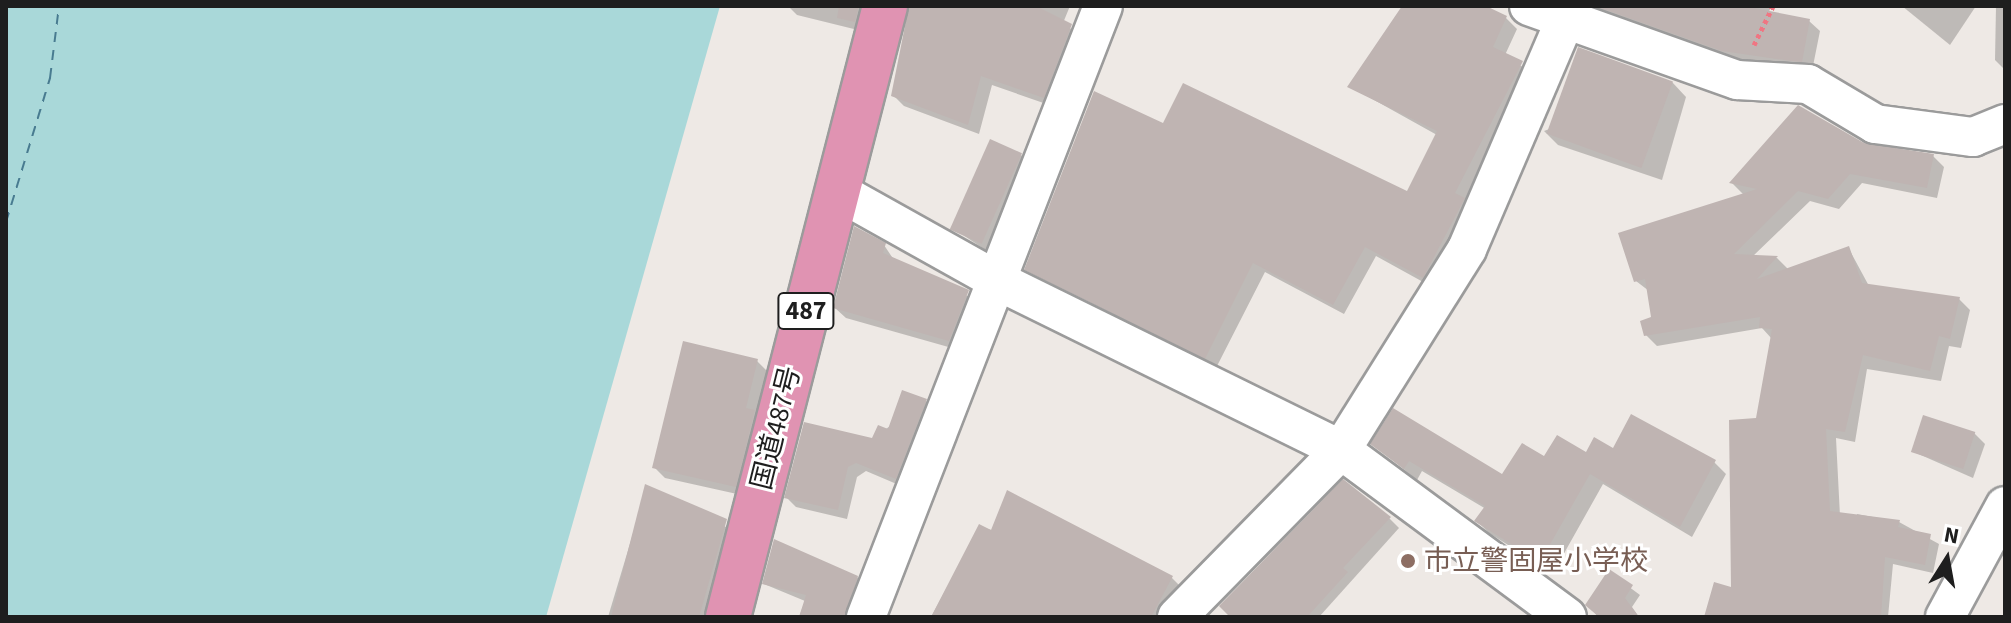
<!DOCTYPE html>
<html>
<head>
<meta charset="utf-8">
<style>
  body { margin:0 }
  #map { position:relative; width:2011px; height:623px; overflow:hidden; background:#eee9e5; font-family:"Source Sans 3","Noto Sans JP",sans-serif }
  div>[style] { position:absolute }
  .water>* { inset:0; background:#a9d8d9 }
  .shadow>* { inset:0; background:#0003 }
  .ferry>* { height:2px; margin-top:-1px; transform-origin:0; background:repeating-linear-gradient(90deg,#487b90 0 10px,transparent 0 18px) }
  .building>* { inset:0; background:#bfb4b2; transform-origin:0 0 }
  .path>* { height:5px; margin-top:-2.5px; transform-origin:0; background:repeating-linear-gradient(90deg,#ef7683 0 4px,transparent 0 8px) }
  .roads { filter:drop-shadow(2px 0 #9b9b9b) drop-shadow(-2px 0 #9b9b9b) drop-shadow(0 2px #9b9b9b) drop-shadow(0 -2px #9b9b9b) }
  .street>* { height:38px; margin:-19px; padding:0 19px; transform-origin:19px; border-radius:19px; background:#fff }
  .highway>* { height:44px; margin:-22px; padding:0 22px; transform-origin:22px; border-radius:22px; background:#e093b2 }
  .dots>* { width:22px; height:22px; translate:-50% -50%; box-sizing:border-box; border:4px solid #fff; border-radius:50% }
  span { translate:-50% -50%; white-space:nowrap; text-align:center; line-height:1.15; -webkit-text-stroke:6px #fff; paint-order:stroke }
  .shield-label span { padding:2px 6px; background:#fff; border:2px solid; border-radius:6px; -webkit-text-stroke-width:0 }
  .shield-label { font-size:26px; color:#1e1e1e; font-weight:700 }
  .street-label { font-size:28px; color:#1e1e1e }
  .education-label { font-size:28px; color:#785e54 }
  .left { translate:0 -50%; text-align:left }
  .frame { position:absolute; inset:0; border:8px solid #1e1e1e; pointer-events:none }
  .north { position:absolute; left:1907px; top:519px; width:80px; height:80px; -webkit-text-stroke:6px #fff; paint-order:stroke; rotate:11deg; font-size:22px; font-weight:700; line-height:32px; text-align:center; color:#1e1e1e }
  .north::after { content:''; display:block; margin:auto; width:28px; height:36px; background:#1e1e1e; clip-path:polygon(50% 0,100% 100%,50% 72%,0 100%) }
</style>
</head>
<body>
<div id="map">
  <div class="water">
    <i style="clip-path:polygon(6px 6px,720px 6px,546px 617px,6px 617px)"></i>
  </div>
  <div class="shadow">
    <i style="clip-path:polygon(788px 6px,875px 6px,866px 32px,797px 15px)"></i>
    <i style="clip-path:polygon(909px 6px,1070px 6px,1063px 23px,1082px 37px,1055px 107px,992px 85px,979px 134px,904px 106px,893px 95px)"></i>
    <i style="clip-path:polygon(1404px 6px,1479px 6px,1506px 18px,1517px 29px,1505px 55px,1533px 74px,1434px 288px,1376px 256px,1344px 314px,1265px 272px,1216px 368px,1027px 269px,1164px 126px,1408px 193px,1437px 135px,1349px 86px)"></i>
    <i style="clip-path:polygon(1772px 6px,1768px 13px,1809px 21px,1820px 31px,1812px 71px,1735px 58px,1584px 6px)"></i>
    <i style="clip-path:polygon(1902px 6px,1976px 6px,1950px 45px)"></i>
    <i style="clip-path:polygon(1996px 6px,2005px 6px,2005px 70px,1995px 60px)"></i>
    <i style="clip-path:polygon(1672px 82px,1686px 97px,1662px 180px,1558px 145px,1544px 131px)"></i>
    <i style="clip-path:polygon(1864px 145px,1933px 156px,1944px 167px,1937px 198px,1862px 183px,1839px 209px,1810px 201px,1752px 257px,1777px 258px,1789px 270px,1849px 249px,1869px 286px,1959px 299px,1970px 310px,1961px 348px,1949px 346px,1941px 381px,1867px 369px,1855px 442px,1836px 438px,1840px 516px,1812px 617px,1706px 617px,1733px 589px,1772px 339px,1762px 328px,1657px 346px,1646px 335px,1654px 318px,1649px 291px,1636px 281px,1744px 195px,1732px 183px)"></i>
    <i style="clip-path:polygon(1021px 155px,1032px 166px,996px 257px,954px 229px)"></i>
    <i style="clip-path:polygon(884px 245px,894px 260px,979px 302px,959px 350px,846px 318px,835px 308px)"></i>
    <i style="clip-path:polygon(757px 361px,767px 371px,757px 414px,765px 422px,746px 496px,665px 478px,655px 468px)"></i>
    <i style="clip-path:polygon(926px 401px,936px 410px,906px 488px,866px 471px,857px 477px,847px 519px,796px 507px,787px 498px)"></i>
    <i style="clip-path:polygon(1974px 433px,1985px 444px,1973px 478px,1914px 452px)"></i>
    <i style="clip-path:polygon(1373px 444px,1503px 477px,1545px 458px,1614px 450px,1714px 462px,1726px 474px,1692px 537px,1603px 484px,1553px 573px,1489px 533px,1477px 521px,1486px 509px,1422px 471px,1417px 480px)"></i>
    <i style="clip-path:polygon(647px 487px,738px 533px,715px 617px,608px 617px)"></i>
    <i style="clip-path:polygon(1857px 514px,1899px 522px,1939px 544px,1933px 573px,1893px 564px,1888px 617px,1846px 617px)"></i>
    <i style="clip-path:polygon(1389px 518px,1399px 528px,1319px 617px,1233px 617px)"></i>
    <i style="clip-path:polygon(980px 527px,1172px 578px,1182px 588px,1165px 617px,931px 617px)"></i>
    <i style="clip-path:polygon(1609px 572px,1640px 595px,1632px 607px,1639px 617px,1598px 617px,1588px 604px)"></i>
    <i style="clip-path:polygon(857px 577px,867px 587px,857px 617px,799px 617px,805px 601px,764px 584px)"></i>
  </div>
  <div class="ferry">
    <i style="left:6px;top:222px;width:151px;rotate:-73deg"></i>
    <i style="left:50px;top:78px;width:73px;rotate:-82.9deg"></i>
  </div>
  <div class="building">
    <i style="clip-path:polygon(839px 6px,859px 6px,855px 22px,837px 18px)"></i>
    <i style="clip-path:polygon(909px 6px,1036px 6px,1072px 24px,1044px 98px,981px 76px,968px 125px,891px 96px)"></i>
    <i style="clip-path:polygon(1402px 6px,1486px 6px,1507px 16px,1493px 47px,1523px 61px,1455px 193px,1465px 198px,1423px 278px,1365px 247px,1333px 305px,1253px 263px,1205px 359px,1024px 270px,1094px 91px,1163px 123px,1183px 83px,1407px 191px,1437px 131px,1347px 87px)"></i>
    <i style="clip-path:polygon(1595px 6px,1744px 6px,1810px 19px,1802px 62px,1791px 61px,1722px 51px)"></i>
    <i style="left:1578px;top:47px;width:101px;height:92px;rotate:20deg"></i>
    <i style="clip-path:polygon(1798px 105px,1864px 143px,1934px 154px,1927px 188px,1850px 174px,1828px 199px,1798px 191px,1734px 254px,1778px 256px,1757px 279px,1849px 246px,1862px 283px,1960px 297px,1950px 339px,1939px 336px,1930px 371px,1863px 355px,1845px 432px,1826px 429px,1830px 511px,1900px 520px,1898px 527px,1931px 534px,1925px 565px,1885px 557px,1881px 617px,1704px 617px,1714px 582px,1731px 587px,1729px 420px,1756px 418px,1772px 329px,1759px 328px,1760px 317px,1644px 336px,1640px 321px,1651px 317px,1645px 279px,1634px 282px,1618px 233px,1757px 189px,1729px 183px)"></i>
    <i style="left:990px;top:139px;width:35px;height:99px;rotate:24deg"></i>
    <i style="clip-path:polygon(854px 226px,886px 243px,883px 253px,969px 290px,949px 341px,833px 308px)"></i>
    <i style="clip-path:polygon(683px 341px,758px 359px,746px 408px,755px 410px,736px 487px,652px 468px)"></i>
    <i style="clip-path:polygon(902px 390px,927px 399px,896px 479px,856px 463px,848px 467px,838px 510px,784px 498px,804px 422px,872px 438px,878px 425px,888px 429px)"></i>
    <i style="clip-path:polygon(1393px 408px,1502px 474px,1522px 443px,1544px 456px,1557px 435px,1586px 452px,1594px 437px,1613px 448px,1631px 414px,1716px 460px,1680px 527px,1590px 474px,1540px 562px,1474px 521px,1485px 506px,1409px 461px,1404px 469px,1370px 444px)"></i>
    <i style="left:1923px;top:415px;width:55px;height:39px;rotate:18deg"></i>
    <i style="clip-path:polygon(1343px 479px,1391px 517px,1343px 568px,1348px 572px,1307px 617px,1230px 617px,1219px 606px)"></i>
    <i style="clip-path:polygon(645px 484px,727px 519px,699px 617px,611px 617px)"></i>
    <i style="clip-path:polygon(1007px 490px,1173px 576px,1151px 617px,931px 617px,979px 524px,991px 530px)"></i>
    <i style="clip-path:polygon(774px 539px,858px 576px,845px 617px,799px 617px,806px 595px,762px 584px)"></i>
    <i style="clip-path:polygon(1609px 569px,1633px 585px,1625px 598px,1639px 617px,1599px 617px,1585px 605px)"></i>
  </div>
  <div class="path">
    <i style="left:1754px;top:45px;width:43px;rotate:-64deg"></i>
  </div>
  <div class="roads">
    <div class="street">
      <i style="left:1529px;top:6px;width:221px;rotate:19.6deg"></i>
      <i style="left:1737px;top:80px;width:71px;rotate:3.2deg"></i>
      <i style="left:1808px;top:84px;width:78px;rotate:30.8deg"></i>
      <i style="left:1875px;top:124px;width:99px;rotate:7.6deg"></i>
      <i style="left:1973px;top:137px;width:35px;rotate:-22deg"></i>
      <i style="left:837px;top:191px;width:187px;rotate:29.2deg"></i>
      <i style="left:1000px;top:282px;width:380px;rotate:26.2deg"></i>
      <i style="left:1341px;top:450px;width:281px;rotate:36.5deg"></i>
      <i style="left:866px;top:617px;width:655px;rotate:-68.8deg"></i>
      <i style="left:1177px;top:617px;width:234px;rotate:-45.5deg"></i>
      <i style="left:1341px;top:450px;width:237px;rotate:-57.9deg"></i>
      <i style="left:1467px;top:249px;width:251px;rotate:-66.8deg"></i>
      <i style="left:1945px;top:617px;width:126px;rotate:-61.6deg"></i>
    </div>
    <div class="highway">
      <i style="left:728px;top:617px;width:631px;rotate:-75.59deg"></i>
    </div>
  </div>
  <div class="dots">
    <i style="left:1408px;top:561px;background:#8d6e63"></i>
  </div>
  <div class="shield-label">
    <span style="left:806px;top:311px">487</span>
  </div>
  <div class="street-label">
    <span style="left:776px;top:428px;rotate:-76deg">国道487号</span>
  </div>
  <div class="education-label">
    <span class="left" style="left:1424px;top:561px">市立警固屋小学校</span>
  </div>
  <div class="frame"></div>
  <div class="north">N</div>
</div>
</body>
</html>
